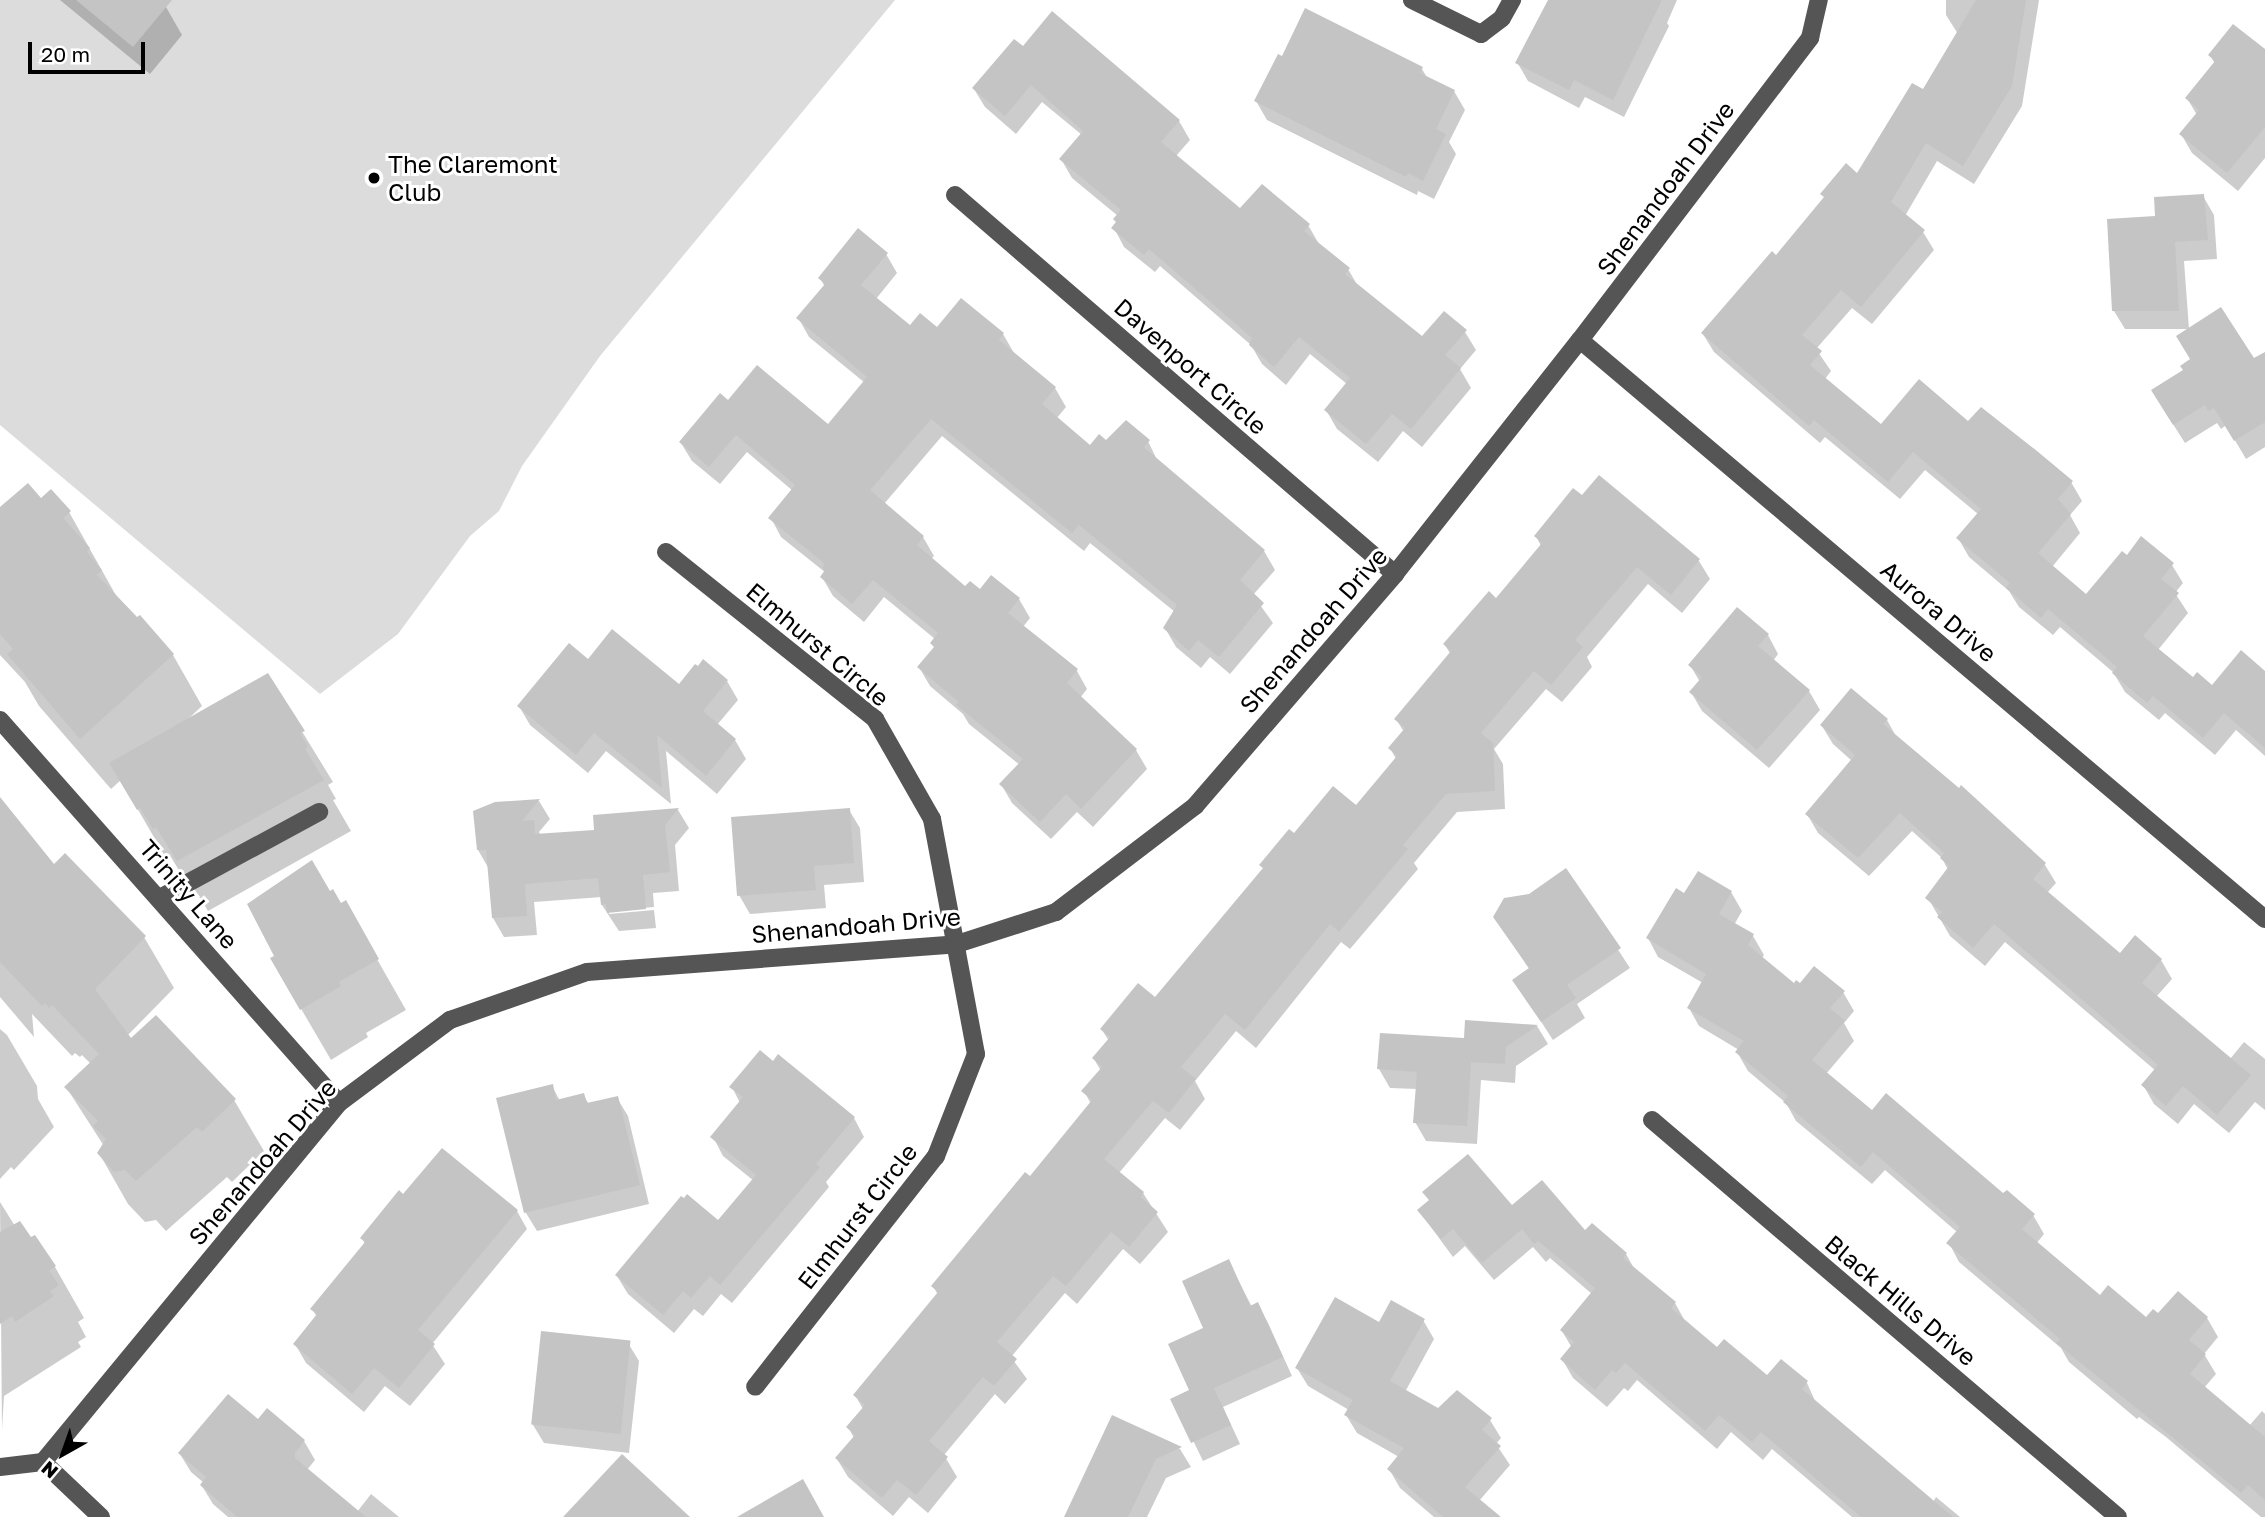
<!DOCTYPE html>
<html>
<head>
<meta charset="utf-8">
<style>
  body { margin:0 }
  #map { position:relative; width:2265px; height:1517px; overflow:hidden; background:#fff; font-family:"Golos Text",sans-serif }
  div>[style] { position:absolute }
  .green>* { inset:0; background:#dcdcdc }
  .shadow>* { inset:0; background:#0003 }
  .building>* { inset:0; background:#c4c4c4; transform-origin:0 0 }
  .minor>* { height:18px; margin:-9px; padding:0 9px; transform-origin:9px; border-radius:9px; background:#555 }
  .dots>* { width:19px; height:19px; translate:-50% -50%; box-sizing:border-box; border:4px solid #fff; border-radius:50% }
  span { translate:-50% -50%; white-space:nowrap; text-align:center; line-height:1.15; -webkit-text-stroke:6px #fff; paint-order:stroke }
  .poi-label { font-size:24px; color:#000 }
  .left { translate:0 -50%; text-align:left }
  .street-label { font-size:24px; color:#000 }
  .north { position:absolute; left:28px; top:1419px; width:70px; height:70px; -webkit-text-stroke:5px #fff; paint-order:stroke; rotate:220deg; font-size:19px; font-weight:700; line-height:28px; text-align:center; color:#000 }
  .north::after { content:''; display:block; margin:auto; width:24px; height:32px; background:#000; clip-path:polygon(50% 0,100% 100%,50% 72%,0 100%) }
  .scale { position:absolute; left:28px; top:42px; width:117px; height:32px; box-sizing:border-box; border:4px solid #000; border-top:0; padding-left:9px; font-size:21px; line-height:24px; white-space:nowrap; color:#000; -webkit-text-stroke:5px #fff; paint-order:stroke }
</style>
</head>
<body>
<div id="map">
  <div class="green">
    <i style="clip-path:polygon(0 0,895px 0,600px 356px,522px 466px,499px 511px,470px 536px,398px 634px,320px 694px,0 425px)"></i>
  </div>
  <div class="shadow">
    <i style="clip-path:polygon(60px 0,158px 0,166px 7px,182px 35px,150px 74px)"></i>
    <i style="clip-path:polygon(1550px 0,1677px 0,1667px 23px,1669px 26px,1624px 117px,1585px 97px,1579px 108px,1528px 81px,1517px 62px)"></i>
    <i style="clip-path:polygon(1946px 0,2039px 0,2022px 106px,1974px 184px,1937px 161px,1905px 216px,1923px 232px,1934px 250px,1872px 324px,1852px 308px,1816px 349px,1831px 371px,1825px 379px,1881px 426px,1968px 424px,2071px 482px,2082px 501px,2070px 515px,2080px 533px,2052px 567px,2087px 596px,2127px 557px,2172px 565px,2183px 583px,2175px 593px,2188px 613px,2158px 650px,2193px 680px,2212px 687px,2265px 673px,2265px 756px,2236px 730px,2215px 755px,2165px 713px,2159px 720px,2125px 692px,2113px 672px,2060px 627px,2053px 635px,2019px 607px,2009px 591px,1969px 557px,1958px 538px,1978px 514px,1925px 470px,1900px 499px,1825px 437px,1820px 443px,1714px 352px,1703px 334px,1858px 176px,1923px 92px,1958px 34px,1946px 15px)"></i>
    <i style="clip-path:polygon(1023px 49px,1179px 121px,1190px 140px,1176px 156px,1240px 210px,1308px 225px,1319px 244px,1348px 269px,1359px 288px,1422px 338px,1465px 332px,1476px 350px,1460px 369px,1471px 388px,1422px 447px,1403px 431px,1378px 462px,1337px 429px,1326px 410px,1347px 384px,1310px 354px,1286px 385px,1262px 364px,1251px 345px,1160px 266px,1155px 272px,1124px 247px,1114px 228px,1118px 216px,1072px 178px,1061px 159px,1082px 135px,1042px 102px,1016px 134px,985px 107px,974px 89px)"></i>
    <i style="clip-path:polygon(2265px 52px,2265px 158px,2238px 191px,2192px 153px,2181px 134px,2197px 115px,2187px 98px,2215px 64px,2210px 55px)"></i>
    <i style="clip-path:polygon(1422px 69px,1428px 79px,1454px 91px,1465px 110px,1449px 142px,1456px 154px,1434px 199px,1418px 191px,1417px 195px,1267px 120px,1256px 101px)"></i>
    <i style="clip-path:polygon(2203px 196px,2214px 215px,2217px 259px,2184px 261px,2189px 329px,2125px 329px,2114px 311px,2157px 218px)"></i>
    <i style="clip-path:polygon(886px 254px,897px 273px,876px 299px,911px 327px,938px 330px,962px 300px,1003px 334px,1014px 353px,1055px 388px,1066px 407px,1056px 419px,1090px 447px,1106px 442px,1148px 441px,1158px 462px,1264px 551px,1275px 570px,1253px 595px,1273px 623px,1230px 674px,1210px 657px,1201px 668px,1176px 647px,1165px 628px,1175px 612px,1090px 543px,1084px 551px,942px 436px,884px 504px,923px 537px,934px 556px,931px 559px,966px 589px,980px 591px,992px 577px,1019px 599px,1030px 618px,1023px 627px,1077px 671px,1087px 689px,1080px 698px,1136px 750px,1147px 769px,1093px 827px,1077px 812px,1051px 839px,1012px 803px,1001px 784px,1020px 765px,969px 724px,963px 714px,930px 686px,919px 667px,935px 648px,935px 639px,884px 597px,864px 622px,833px 596px,822px 577px,826px 573px,781px 537px,771px 518px,793px 491px,747px 452px,720px 484px,692px 461px,681px 443px,728px 403px,829px 426px,865px 383px,809px 337px,799px 319px,825px 287px,820px 278px)"></i>
    <i style="clip-path:polygon(2253px 360px,2265px 372px,2265px 447px,2246px 459px,2226px 425px,2221px 429px,2217px 423px,2185px 443px,2164px 410px)"></i>
    <i style="clip-path:polygon(41px 500px,69px 512px,118px 599px,173px 655px,202px 706px,188px 719px,268px 676px,333px 782px,328px 785px,336px 799px,333px 800px,351px 831px,208px 911px,187px 877px,184px 879px,171px 857px,167px 860px,121px 780px,111px 789px,39px 706px,25px 682px,0 655px,0 508px)"></i>
    <i style="clip-path:polygon(1536px 536px,1699px 561px,1710px 579px,1682px 613px,1648px 584px,1587px 657px,1592px 667px,1562px 702px,1546px 689px,1494px 749px,1503px 764px,1505px 809px,1457px 812px,1414px 863px,1418px 869px,1350px 949px,1341px 942px,1256px 1048px,1236px 1031px,1195px 1081px,1205px 1099px,1180px 1130px,1165px 1118px,1119px 1173px,1143px 1193px,1168px 1232px,1140px 1264px,1123px 1249px,1077px 1304px,1065px 1293px,1011px 1357px,1027px 1379px,1005px 1404px,995px 1394px,944px 1455px,957px 1477px,928px 1513px,909px 1497px,893px 1516px,848px 1477px,837px 1459px,854px 1438px,848px 1427px,863px 1409px,855px 1395px,938px 1295px,933px 1286px,1030px 1179px,1091px 1104px,1084px 1091px,1101px 1071px,1094px 1059px,1109px 1041px,1102px 1030px,1155px 1000px,1264px 870px,1261px 865px,1294px 835px,1356px 807px,1396px 759px,1390px 748px,1404px 732px,1396px 719px,1451px 655px,1445px 645px,1496px 600px,1541px 546px)"></i>
    <i style="clip-path:polygon(1768px 635px,1778px 654px,1773px 661px,1809px 691px,1820px 710px,1769px 768px,1702px 711px,1691px 692px,1700px 682px,1690px 665px)"></i>
    <i style="clip-path:polygon(588px 661px,680px 686px,698px 669px,727px 681px,738px 700px,717px 725px,735px 740px,746px 759px,717px 794px,666px 751px,671px 804px,606px 751px,588px 773px,530px 725px,519px 706px)"></i>
    <i style="clip-path:polygon(1887px 720px,1897px 738px,1959px 790px,1961px 787px,2045px 865px,2056px 883px,2047px 893px,2121px 955px,2135px 938px,2161px 960px,2172px 979px,2156px 997px,2230px 1059px,2244px 1042px,2265px 1059px,2265px 1110px,2255px 1102px,2229px 1133px,2194px 1104px,2178px 1124px,2154px 1104px,2143px 1085px,2156px 1071px,2005px 942px,1985px 966px,1950px 936px,1928px 898px,1948px 870px,1942px 858px,1912px 831px,1869px 876px,1818px 833px,1807px 814px,1852px 761px,1833px 744px,1822px 726px)"></i>
    <i style="clip-path:polygon(0 799px,54px 866px,144px 937px,174px 988px,127px 1036px,234px 1100px,264px 1151px,232px 1182px,227px 1177px,166px 1231px,156px 1220px,145px 1222px,128px 1204px,99px 1153px,104px 1146px,66px 1087px,91px 1064px,82px 1055px,80px 1057px,75px 1053px,72px 1056px,32px 1014px,34px 1037px,0 997px)"></i>
    <i style="clip-path:polygon(539px 801px,550px 819px,539px 832px,541px 836px,596px 831px,595px 817px,678px 810px,689px 828px,675px 845px,679px 891px,653px 893px,654px 907px,609px 911px,609px 914px,654px 910px,656px 928px,619px 931px,602px 905px,602px 897px,534px 902px,537px 935px,504px 937px,493px 918px,489px 869px,478px 850px,495px 804px)"></i>
    <i style="clip-path:polygon(849px 810px,860px 828px,864px 882px,824px 885px,826px 908px,750px 914px,739px 895px)"></i>
    <i style="clip-path:polygon(1566px 870px,1630px 968px,1577px 1004px,1585px 1018px,1553px 1040px,1514px 980px,1530px 970px,1507px 936px,1530px 895px)"></i>
    <i style="clip-path:polygon(1731px 892px,1742px 911px,1734px 925px,1753px 936px,1764px 955px,1762px 958px,1794px 985px,1843px 992px,1854px 1011px,1844px 1023px,1854px 1041px,1826px 1074px,1872px 1113px,2033px 1215px,2044px 1234px,2036px 1244px,2100px 1297px,2146px 1320px,2159px 1316px,2207px 1318px,2218px 1337px,2204px 1354px,2216px 1374px,2204px 1388px,2249px 1426px,2262px 1411px,2265px 1414px,2265px 1517px,2261px 1517px,2166px 1437px,2139px 1417px,2137px 1419px,2069px 1362px,2061px 1348px,1959px 1262px,1949px 1243px,1957px 1232px,1885px 1170px,1872px 1184px,1796px 1121px,1786px 1103px,1748px 1071px,1737px 1052px,1739px 1050px,1699px 1026px,1689px 1008px,1703px 983px,1658px 957px,1648px 938px,1685px 896px)"></i>
    <i style="clip-path:polygon(330px 893px,341px 905px,345px 903px,406px 1010px,366px 1033px,368px 1037px,331px 1060px,272px 959px)"></i>
    <i style="clip-path:polygon(1467px 1022px,1537px 1026px,1548px 1044px,1516px 1066px,1515px 1083px,1481px 1080px,1477px 1144px,1426px 1141px,1415px 1122px,1417px 1089px,1390px 1088px,1379px 1069px,1466px 1040px)"></i>
    <i style="clip-path:polygon(0 1029px,7px 1035px,37px 1086px,38px 1099px,54px 1127px,14px 1170px,11px 1167px,0 1179px)"></i>
    <i style="clip-path:polygon(774px 1064px,854px 1118px,864px 1137px,826px 1182px,829px 1187px,732px 1303px,721px 1294px,703px 1316px,694px 1309px,674px 1333px,628px 1294px,617px 1276px,718px 1223px,754px 1181px,723px 1156px,713px 1137px,740px 1103px,732px 1087px)"></i>
    <i style="clip-path:polygon(552px 1086px,560px 1101px,583px 1095px,589px 1104px,617px 1098px,628px 1116px,649px 1204px,537px 1231px,526px 1213px,498px 1099px)"></i>
    <i style="clip-path:polygon(1425px 1192px,1512px 1208px,1585px 1233px,1626px 1254px,1635px 1270px,1675px 1303px,1686px 1323px,1717px 1349px,1767px 1377px,1807px 1383px,1816px 1403px,1933px 1502px,1936px 1497px,1960px 1517px,1852px 1517px,1772px 1449px,1763px 1460px,1731px 1432px,1717px 1449px,1637px 1380px,1628px 1391px,1624px 1388px,1607px 1407px,1573px 1378px,1562px 1359px,1572px 1348px,1562px 1331px,1592px 1294px,1550px 1258px,1546px 1262px,1533px 1247px,1494px 1280px,1465px 1246px,1453px 1257px,1419px 1211px,1430px 1202px)"></i>
    <i style="clip-path:polygon(403px 1196px,517px 1211px,527px 1229px,432px 1344px,445px 1364px,410px 1406px,385px 1386px,364px 1412px,306px 1363px,295px 1344px,317px 1317px,312px 1309px,365px 1244px,362px 1238px)"></i>
    <i style="clip-path:polygon(0 1202px,15px 1226px,31px 1240px,34px 1237px,55px 1267px,84px 1318px,78px 1322px,86px 1337px,78px 1342px,81px 1347px,4px 1396px,2px 1430px)"></i>
    <i style="clip-path:polygon(1229px 1262px,1252px 1307px,1258px 1305px,1268px 1323px,1292px 1376px,1223px 1407px,1240px 1444px,1203px 1461px,1173px 1399px,1191px 1391px,1206px 1328px)"></i>
    <i style="clip-path:polygon(1423px 1320px,1434px 1339px,1405px 1392px,1439px 1410px,1490px 1420px,1501px 1438px,1496px 1444px,1510px 1465px,1479px 1501px,1498px 1517px,1434px 1517px,1400px 1488px,1389px 1469px,1399px 1457px,1357px 1433px,1346px 1415px,1349px 1410px,1308px 1386px,1297px 1368px,1380px 1324px)"></i>
    <i style="clip-path:polygon(628px 1343px,639px 1361px,629px 1453px,544px 1443px,533px 1425px)"></i>
    <i style="clip-path:polygon(1113px 1417px,1180px 1449px,1191px 1467px,1166px 1478px,1147px 1517px,1066px 1517px)"></i>
    <i style="clip-path:polygon(258px 1421px,304px 1441px,315px 1460px,307px 1470px,357px 1512px,371px 1494px,399px 1517px,228px 1517px,213px 1504px,202px 1486px,204px 1483px,191px 1472px,180px 1454px)"></i>
  </div>
  <div class="building">
    <i style="clip-path:polygon(76px 0,172px 0,133px 47px)"></i>
    <i style="clip-path:polygon(1548px 0,1662px 0,1613px 100px,1574px 80px,1569px 90px,1515px 63px)"></i>
    <i style="clip-path:polygon(1976px 0,2026px 0,2012px 86px,1963px 166px,1926px 143px,1891px 202px,1925px 230px,1861px 307px,1841px 290px,1802px 335px,1822px 351px,1810px 365px,1881px 424px,1919px 379px,1968px 421px,1981px 407px,2037px 451px,2073px 481px,2058px 499px,2071px 514px,2038px 553px,2086px 594px,2122px 551px,2127px 555px,2141px 536px,2174px 563px,2161px 579px,2179px 593px,2143px 636px,2193px 677px,2197px 672px,2212px 685px,2241px 650px,2265px 671px,2265px 748px,2224px 713px,2203px 738px,2153px 696px,2147px 703px,2112px 673px,2117px 667px,2048px 609px,2041px 618px,2006px 588px,2010px 583px,1956px 538px,1981px 509px,1913px 452px,1888px 482px,1814px 420px,1809px 426px,1701px 333px,1772px 251px,1776px 255px,1824px 197px,1820px 194px,1846px 163px,1857px 173px,1912px 83px,1923px 89px)"></i>
    <i style="clip-path:polygon(1305px 8px,1423px 67px,1420px 73px,1455px 90px,1436px 129px,1446px 134px,1423px 181px,1408px 173px,1406px 177px,1254px 101px,1278px 54px,1282px 56px)"></i>
    <i style="clip-path:polygon(1052px 11px,1180px 120px,1161px 142px,1240px 208px,1262px 184px,1310px 224px,1304px 231px,1350px 268px,1345px 274px,1422px 336px,1444px 311px,1467px 330px,1445px 355px,1461px 368px,1411px 429px,1392px 414px,1366px 444px,1324px 410px,1350px 378px,1299px 337px,1274px 367px,1249px 345px,1252px 338px,1149px 249px,1144px 255px,1111px 228px,1116px 222px,1113px 219px,1121px 210px,1059px 159px,1083px 131px,1031px 85px,1005px 116px,972px 88px,1014px 39px,1023px 46px)"></i>
    <i style="clip-path:polygon(2233px 24px,2265px 49px,2265px 127px,2227px 173px,2179px 134px,2199px 110px,2185px 98px,2215px 61px,2208px 55px)"></i>
    <i style="clip-path:polygon(2204px 194px,2208px 240px,2175px 242px,2179px 311px,2112px 311px,2107px 219px,2155px 216px,2154px 197px)"></i>
    <i style="clip-path:polygon(858px 228px,888px 253px,861px 285px,910px 325px,920px 313px,937px 327px,961px 298px,1004px 333px,999px 340px,1056px 387px,1042px 404px,1090px 445px,1099px 434px,1106px 440px,1126px 420px,1150px 440px,1144px 447px,1146px 449px,1265px 550px,1240px 580px,1264px 603px,1219px 657px,1198px 640px,1189px 651px,1163px 628px,1177px 605px,1079px 525px,1072px 533px,931px 419px,870px 490px,924px 536px,917px 545px,965px 586px,970px 581px,980px 589px,991px 575px,1020px 598px,1008px 613px,1078px 669px,1067px 683px,1137px 749px,1081px 809px,1066px 794px,1040px 822px,999px 784px,1023px 759px,956px 705px,959px 702px,917px 667px,934px 647px,930px 643px,938px 633px,873px 580px,852px 604px,820px 577px,825px 570px,822px 568px,825px 564px,768px 518px,795px 485px,736px 435px,709px 467px,679px 442px,720px 393px,728px 400px,757px 365px,828px 424px,867px 377px,796px 318px,825px 284px,818px 278px)"></i>
    <i style="clip-path:polygon(2221px 307px,2254px 358px,2265px 352px,2265px 422px,2234px 441px,2214px 408px,2208px 411px,2205px 405px,2173px 425px,2151px 390px,2183px 370px,2180px 366px,2190px 359px,2176px 336px)"></i>
    <i style="clip-path:polygon(1599px 475px,1700px 559px,1671px 595px,1637px 567px,1575px 640px,1583px 647px,1551px 685px,1534px 671px,1481px 733px,1493px 743px,1495px 791px,1446px 794px,1403px 845px,1408px 849px,1339px 932px,1330px 924px,1245px 1030px,1225px 1014px,1181px 1067px,1196px 1079px,1169px 1113px,1153px 1101px,1104px 1159px,1144px 1192px,1141px 1197px,1158px 1212px,1129px 1247px,1111px 1232px,1066px 1286px,1053px 1276px,997px 1342px,1017px 1359px,994px 1386px,983px 1377px,929px 1441px,948px 1457px,916px 1495px,897px 1480px,882px 1498px,835px 1458px,855px 1435px,846px 1427px,865px 1405px,853px 1395px,938px 1292px,931px 1286px,1025px 1172px,1030px 1176px,1092px 1100px,1081px 1091px,1102px 1067px,1092px 1058px,1110px 1037px,1100px 1029px,1138px 983px,1155px 997px,1263px 868px,1259px 865px,1289px 829px,1294px 833px,1333px 786px,1356px 805px,1397px 756px,1388px 748px,1405px 728px,1394px 719px,1451px 651px,1443px 644px,1489px 591px,1496px 598px,1542px 543px,1534px 536px,1573px 488px,1582px 495px)"></i>
    <i style="clip-path:polygon(28px 483px,41px 498px,51px 489px,71px 511px,63px 518px,90px 548px,87px 552px,102px 570px,97px 575px,137px 617px,140px 615px,174px 654px,80px 739px,7px 654px,13px 649px,0 634px,0 507px)"></i>
    <i style="clip-path:polygon(1737px 607px,1769px 634px,1758px 646px,1810px 690px,1757px 750px,1689px 692px,1702px 677px,1688px 665px)"></i>
    <i style="clip-path:polygon(612px 629px,679px 684px,695px 664px,698px 666px,703px 659px,728px 680px,703px 711px,736px 739px,706px 776px,657px 735px,662px 788px,594px 733px,576px 755px,517px 706px,569px 643px,588px 659px)"></i>
    <i style="clip-path:polygon(268px 673px,305px 731px,300px 733px,308px 747px,305px 749px,324px 780px,177px 861px,156px 827px,153px 829px,140px 808px,137px 810px,109px 763px)"></i>
    <i style="clip-path:polygon(1851px 688px,1888px 719px,1883px 724px,1959px 788px,1961px 785px,2046px 863px,2033px 879px,2120px 953px,2135px 935px,2162px 959px,2142px 983px,2251px 1075px,2217px 1115px,2183px 1086px,2166px 1106px,2141px 1085px,2158px 1065px,1994px 924px,1973px 948px,1937px 917px,1942px 912px,1925px 898px,1949px 866px,1940px 858px,1944px 853px,1900px 813px,1858px 858px,1805px 814px,1855px 755px,1820px 725px)"></i>
    <i style="clip-path:polygon(0 797px,54px 864px,65px 853px,146px 936px,95px 989px,131px 1038px,156px 1015px,236px 1099px,202px 1132px,197px 1127px,136px 1181px,125px 1170px,114px 1172px,97px 1153px,106px 1139px,93px 1126px,98px 1121px,64px 1087px,99px 1054px,52px 1005px,49px 1008px,45px 1003px,42px 1006px,0 962px)"></i>
    <i style="clip-path:polygon(540px 799px,522px 821px,534px 820px,535px 834px,594px 830px,593px 815px,679px 808px,665px 825px,670px 872px,643px 875px,646px 909px,607px 913px,606px 904px,601px 905px,598px 878px,525px 884px,527px 916px,492px 918px,486px 850px,477px 850px,473px 811px,495px 802px)"></i>
    <i style="clip-path:polygon(850px 808px,854px 863px,814px 866px,816px 890px,737px 896px,731px 817px)"></i>
    <i style="clip-path:polygon(312px 860px,330px 891px,333px 889px,341px 903px,346px 900px,379px 959px,339px 982px,341px 986px,300px 1010px,270px 958px,274px 956px,247px 904px)"></i>
    <i style="clip-path:polygon(1566px 868px,1621px 948px,1567px 985px,1576px 998px,1541px 1022px,1512px 980px,1529px 968px,1493px 917px,1504px 898px,1529px 894px)"></i>
    <i style="clip-path:polygon(1698px 871px,1732px 891px,1719px 914px,1754px 934px,1748px 945px,1794px 983px,1796px 980px,1800px 983px,1814px 966px,1845px 991px,1830px 1008px,1845px 1021px,1812px 1060px,1872px 1110px,1886px 1093px,2003px 1193px,2007px 1190px,2035px 1214px,2022px 1229px,2100px 1295px,2108px 1285px,2146px 1317px,2153px 1309px,2158px 1313px,2178px 1291px,2208px 1317px,2189px 1340px,2206px 1354px,2190px 1374px,2265px 1437px,2265px 1500px,2248px 1485px,2241px 1493px,2056px 1343px,2060px 1339px,1946px 1243px,1960px 1227px,1873px 1152px,1861px 1167px,1783px 1102px,1788px 1096px,1735px 1052px,1744px 1041px,1687px 1008px,1706px 974px,1646px 938px,1676px 888px,1684px 893px)"></i>
    <i style="clip-path:polygon(1465px 1020px,1538px 1025px,1506px 1047px,1505px 1064px,1471px 1062px,1467px 1126px,1413px 1123px,1417px 1072px,1377px 1069px,1380px 1033px,1464px 1038px)"></i>
    <i style="clip-path:polygon(760px 1050px,773px 1061px,778px 1054px,855px 1117px,816px 1164px,820px 1167px,720px 1285px,710px 1276px,691px 1298px,683px 1291px,663px 1315px,615px 1275px,681px 1196px,684px 1198px,687px 1194px,718px 1220px,756px 1175px,710px 1137px,743px 1097px,729px 1087px)"></i>
    <i style="clip-path:polygon(553px 1084px,556px 1100px,584px 1093px,587px 1103px,618px 1096px,640px 1185px,524px 1213px,496px 1098px)"></i>
    <i style="clip-path:polygon(442px 1148px,518px 1210px,418px 1330px,435px 1344px,399px 1388px,374px 1368px,352px 1394px,293px 1344px,317px 1314px,310px 1309px,365px 1242px,360px 1238px,399px 1190px,403px 1194px)"></i>
    <i style="clip-path:polygon(1468px 1154px,1512px 1205px,1542px 1180px,1585px 1230px,1592px 1223px,1627px 1253px,1623px 1258px,1676px 1302px,1671px 1308px,1717px 1347px,1724px 1339px,1767px 1375px,1781px 1359px,1808px 1381px,1802px 1389px,1953px 1517px,1861px 1517px,1761px 1432px,1752px 1442px,1719px 1415px,1705px 1431px,1625px 1363px,1616px 1373px,1612px 1370px,1595px 1390px,1560px 1359px,1574px 1342px,1560px 1330px,1595px 1288px,1538px 1241px,1534px 1244px,1522px 1229px,1482px 1263px,1453px 1229px,1441px 1239px,1417px 1210px,1429px 1200px,1422px 1192px)"></i>
    <i style="clip-path:polygon(20px 1221px,31px 1237px,35px 1235px,56px 1266px,49px 1271px,59px 1285px,50px 1291px,54px 1296px,15px 1322px,12px 1316px,0 1324px,0 1232px)"></i>
    <i style="clip-path:polygon(1229px 1259px,1250px 1306px,1258px 1302px,1283px 1357px,1214px 1388px,1231px 1425px,1191px 1443px,1170px 1399px,1189px 1390px,1168px 1344px,1203px 1328px,1182px 1281px)"></i>
    <i style="clip-path:polygon(1335px 1297px,1379px 1322px,1391px 1300px,1425px 1319px,1390px 1381px,1438px 1408px,1457px 1390px,1492px 1418px,1482px 1430px,1501px 1446px,1465px 1487px,1501px 1517px,1443px 1517px,1387px 1469px,1404px 1448px,1344px 1415px,1353px 1400px,1295px 1368px)"></i>
    <i style="left:541px;top:1331px;width:90px;height:94px;rotate:6deg"></i>
    <i style="clip-path:polygon(228px 1394px,258px 1419px,267px 1408px,305px 1440px,295px 1453px,295px 1458px,366px 1517px,237px 1517px,200px 1485px,206px 1477px,178px 1453px)"></i>
    <i style="clip-path:polygon(1112px 1415px,1182px 1447px,1156px 1459px,1128px 1517px,1064px 1517px)"></i>
    <i style="clip-path:polygon(622px 1454px,690px 1517px,563px 1517px)"></i>
    <i style="clip-path:polygon(803px 1479px,824px 1517px,737px 1517px)"></i>
  </div>
  <div class="minor">
    <i style="left:1412px;top:0;width:77px;rotate:26.2deg"></i>
    <i style="left:1481px;top:34px;width:26px;rotate:-37deg"></i>
    <i style="left:1502px;top:18px;width:21px;rotate:-61deg"></i>
    <i style="left:955px;top:195px;width:581px;rotate:40.74deg"></i>
    <i style="left:1580px;top:340px;width:897px;rotate:40.21deg"></i>
    <i style="left:666px;top:552px;width:268px;rotate:38.6deg"></i>
    <i style="left:875px;top:719px;width:115px;rotate:60.3deg"></i>
    <i style="left:932px;top:819px;width:239px;rotate:79.4deg"></i>
    <i style="left:976px;top:1054px;width:110px;rotate:111.4deg"></i>
    <i style="left:936px;top:1156px;width:293px;rotate:128.1deg"></i>
    <i style="left:0;top:720px;width:511px;rotate:48.49deg"></i>
    <i style="left:160px;top:898px;width:181px;rotate:-28.4deg"></i>
    <i style="left:1652px;top:1120px;width:612px;rotate:40.43deg"></i>
    <i style="left:43px;top:1462px;width:80px;rotate:43.5deg"></i>
    <i style="left:0;top:1467px;width:43px;rotate:-6.6deg"></i>
    <i style="left:43px;top:1462px;width:465px;rotate:-50.5deg"></i>
    <i style="left:339px;top:1103px;width:139px;rotate:-36.8deg"></i>
    <i style="left:450px;top:1020px;width:145px;rotate:-19.3deg"></i>
    <i style="left:587px;top:972px;width:371px;rotate:-4.3deg"></i>
    <i style="left:957px;top:944px;width:104px;rotate:-17.9deg"></i>
    <i style="left:1056px;top:912px;width:175px;rotate:-37.3deg"></i>
    <i style="left:1195px;top:806px;width:306px;rotate:-49.2deg"></i>
    <i style="left:1395px;top:574px;width:298px;rotate:-51.7deg"></i>
    <i style="left:1580px;top:340px;width:380px;rotate:-52.7deg"></i>
    <i style="left:1810px;top:38px;width:39px;rotate:-77deg"></i>
  </div>
  <div class="dots">
    <i style="left:374px;top:178px;background:#000"></i>
  </div>
  <div class="poi-label">
    <span class="left" style="left:388px;top:178px">The Claremont<br>Club</span>
  </div>
  <div class="street-label">
    <span style="left:1665px;top:188px;rotate:-53deg">Shenandoah Drive</span>
    <span style="left:1191px;top:366px;rotate:41deg">Davenport Circle</span>
    <span style="left:1939px;top:611px;rotate:40deg">Aurora Drive</span>
    <span style="left:1313px;top:630px;rotate:-49deg">Shenandoah Drive</span>
    <span style="left:818px;top:644px;rotate:40deg">Elmhurst Circle</span>
    <span style="left:189px;top:894px;rotate:49deg">Trinity Lane</span>
    <span style="left:856px;top:925px;rotate:-5deg">Shenandoah Drive</span>
    <span style="left:262px;top:1162px;rotate:-49deg">Shenandoah Drive</span>
    <span style="left:857px;top:1216px;rotate:-52deg">Elmhurst Circle</span>
    <span style="left:1901px;top:1300px;rotate:40deg">Black Hills Drive</span>
  </div>
  <div class="north">N</div>
  <div class="scale">20 m</div>
</div>
</body>
</html>
